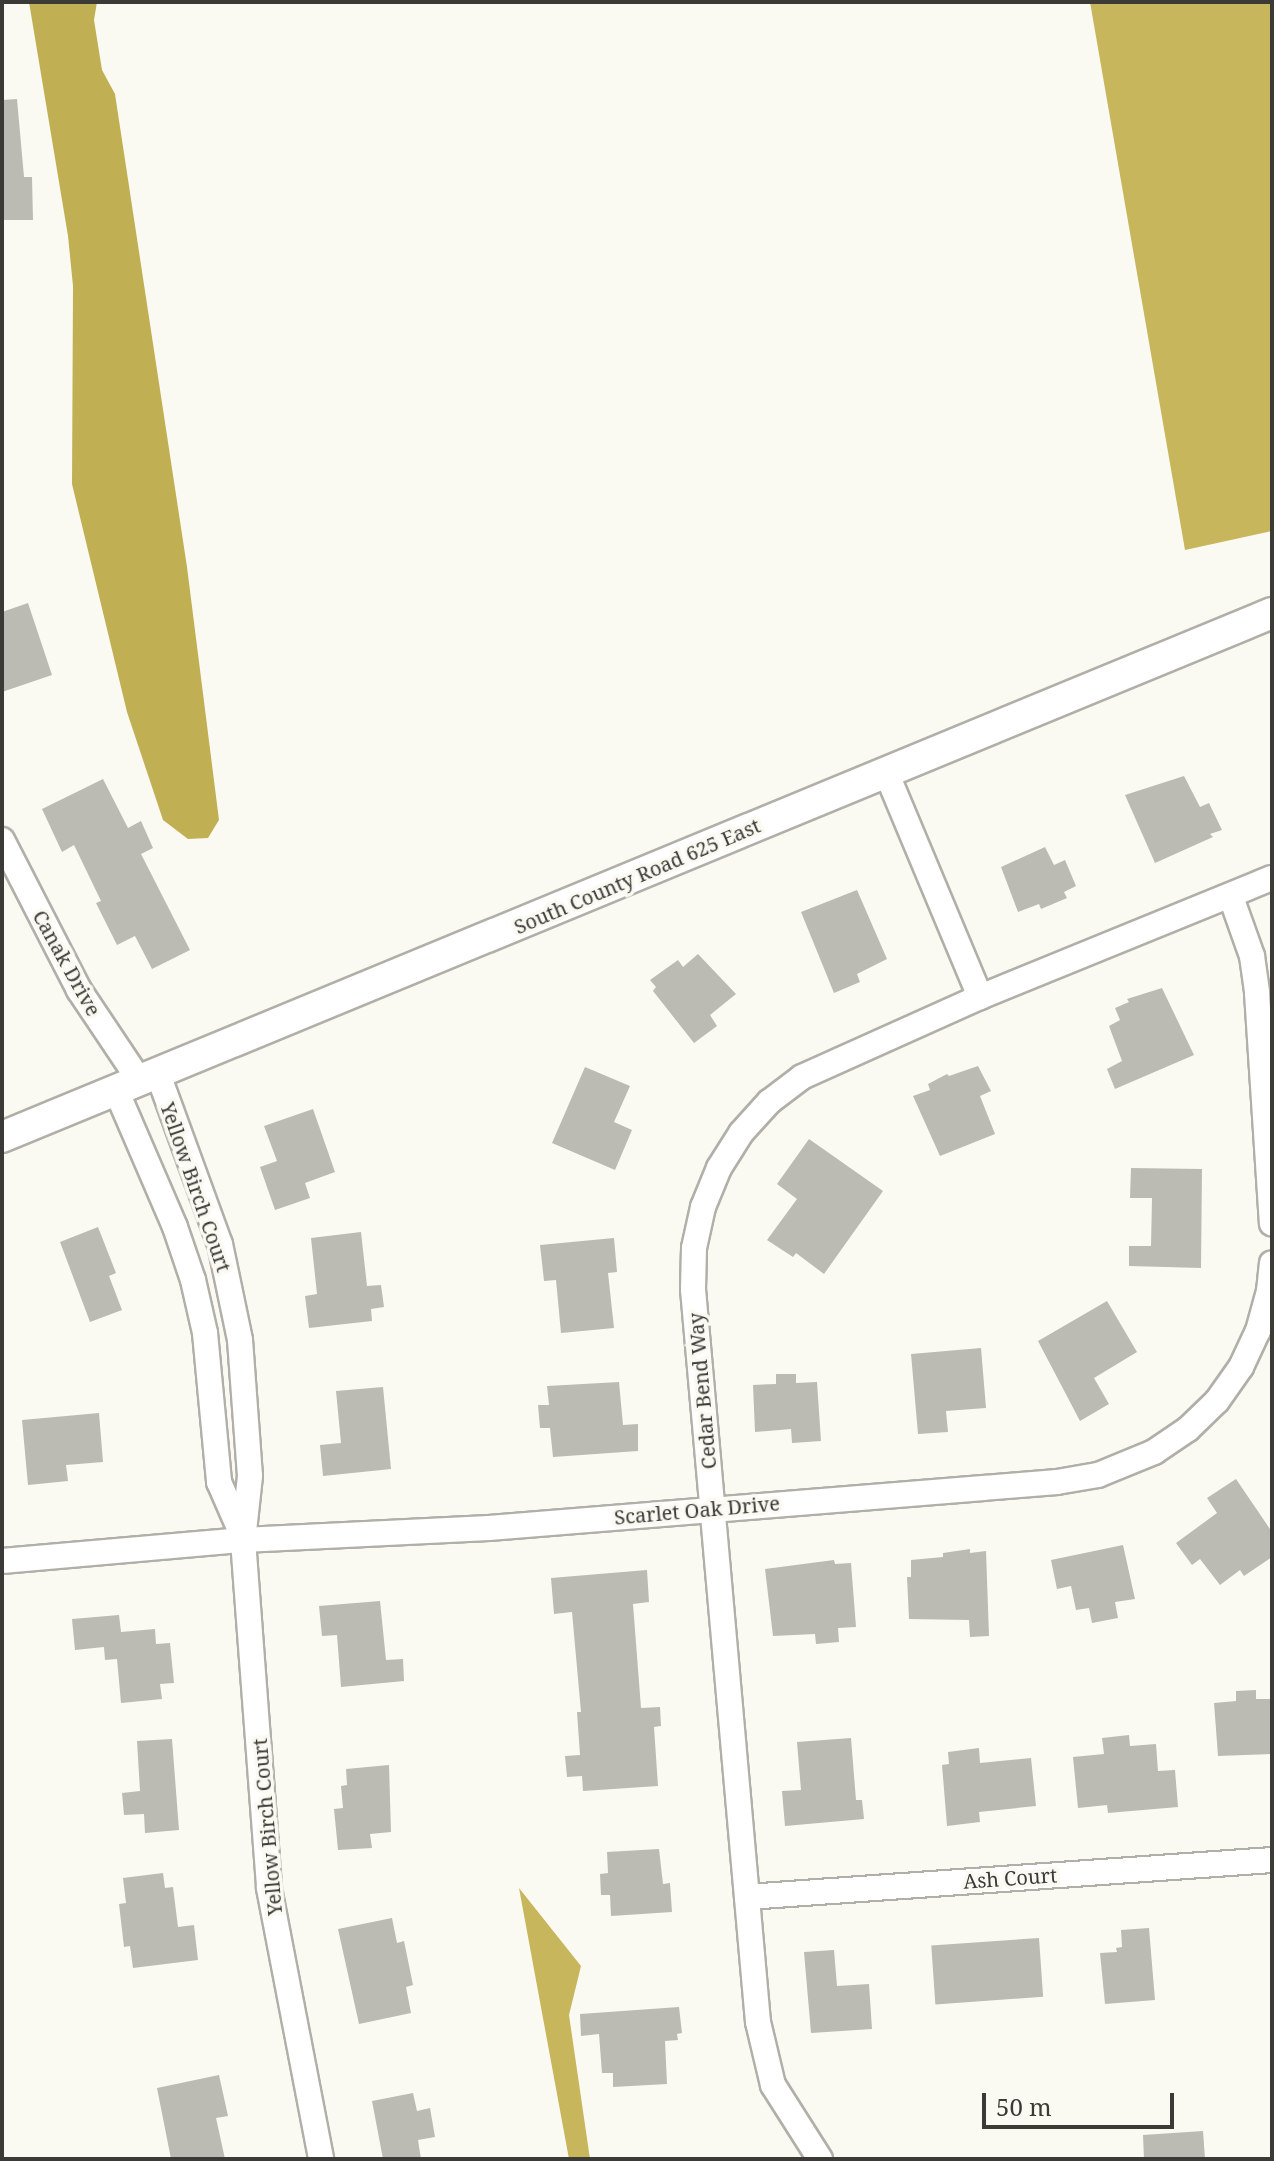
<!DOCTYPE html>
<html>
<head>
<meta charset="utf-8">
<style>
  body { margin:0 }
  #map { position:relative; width:1274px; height:2161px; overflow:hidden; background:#fbfaf2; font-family:"Noto Serif",serif }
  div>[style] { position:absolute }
  .forest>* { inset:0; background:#c7b65b }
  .water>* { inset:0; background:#c1af54 }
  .building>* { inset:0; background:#bbbab3; transform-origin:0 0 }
  .roads { filter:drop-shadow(2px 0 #b1afa8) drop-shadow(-2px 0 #b1afa8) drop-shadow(0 2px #b1afa8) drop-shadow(0 -2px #b1afa8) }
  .minor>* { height:24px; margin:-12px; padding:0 12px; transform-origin:12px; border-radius:12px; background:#fff }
  .tertiary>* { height:30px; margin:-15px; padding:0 15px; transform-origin:15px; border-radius:15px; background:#fff }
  span { translate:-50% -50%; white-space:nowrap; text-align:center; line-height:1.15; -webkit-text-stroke:7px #fbfaf2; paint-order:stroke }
  .street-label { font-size:20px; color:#3b3a37 }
  .frame { position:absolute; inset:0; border:4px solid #3b3a37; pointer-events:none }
  .scale { position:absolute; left:982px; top:2093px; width:192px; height:36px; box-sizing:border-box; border:4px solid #3b3a37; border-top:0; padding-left:10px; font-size:24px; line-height:28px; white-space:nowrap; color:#3b3a37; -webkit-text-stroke:6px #fbfaf2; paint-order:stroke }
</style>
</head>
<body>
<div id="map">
  <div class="forest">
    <i style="clip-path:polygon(1090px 2px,1272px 2px,1272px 531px,1185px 550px)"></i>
    <i style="clip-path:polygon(519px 1888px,581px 1966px,569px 2015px,590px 2159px,569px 2159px)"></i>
  </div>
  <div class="water">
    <i style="clip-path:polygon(29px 2px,97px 2px,94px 20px,102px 70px,115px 94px,187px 567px,219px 820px,208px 838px,188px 839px,163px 820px,127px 712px,72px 484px,73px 286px,68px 236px)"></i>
  </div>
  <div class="building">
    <i style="clip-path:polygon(17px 99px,24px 177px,32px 177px,33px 220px,2px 220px,2px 100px)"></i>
    <i style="clip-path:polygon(28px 603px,52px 675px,2px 692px,2px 612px)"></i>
    <i style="clip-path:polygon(1184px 776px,1200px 807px,1209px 803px,1222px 830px,1210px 834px,1213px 837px,1155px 863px,1125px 795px)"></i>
    <i style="clip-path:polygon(103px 779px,128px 828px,141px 821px,153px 848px,141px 854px,190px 950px,152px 969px,135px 936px,117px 945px,96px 903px,101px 901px,74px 845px,62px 852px,42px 809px)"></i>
    <i style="clip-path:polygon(1045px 847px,1054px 865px,1065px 860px,1076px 886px,1064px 892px,1067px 898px,1041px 909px,1039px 904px,1018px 912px,1001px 867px)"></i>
    <i style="clip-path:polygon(857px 890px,887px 959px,857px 974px,860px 982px,834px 993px,801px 912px)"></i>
    <i style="clip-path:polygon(698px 954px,736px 994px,710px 1015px,717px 1026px,694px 1043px,653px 991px,656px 987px,650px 980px,678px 960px,683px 967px)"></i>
    <i style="clip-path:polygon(1162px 988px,1194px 1055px,1115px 1089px,1107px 1069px,1122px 1061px,1109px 1026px,1120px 1020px,1115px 1008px,1129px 1002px,1127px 999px)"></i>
    <i style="clip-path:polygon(978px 1066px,991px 1091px,980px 1096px,995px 1134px,940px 1156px,913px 1096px,930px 1090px,928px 1084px,947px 1074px,949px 1076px)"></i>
    <i style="clip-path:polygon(585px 1067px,630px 1086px,614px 1122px,632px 1130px,615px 1170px,552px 1143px)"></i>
    <i style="clip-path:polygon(313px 1109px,335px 1172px,305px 1183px,310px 1198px,275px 1210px,260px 1167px,277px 1161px,264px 1126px)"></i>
    <i style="clip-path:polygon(809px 1139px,883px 1191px,824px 1274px,796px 1253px,793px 1257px,767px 1240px,797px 1199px,777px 1184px)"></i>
    <i style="clip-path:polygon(1131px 1168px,1202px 1169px,1201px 1268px,1129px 1266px,1129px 1246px,1151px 1246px,1152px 1198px,1130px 1198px)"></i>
    <i style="clip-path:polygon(98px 1227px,116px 1273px,109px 1276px,122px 1310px,90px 1322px,60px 1242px)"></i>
    <i style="clip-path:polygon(361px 1232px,367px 1286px,381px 1285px,384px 1307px,371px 1309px,372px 1321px,309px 1328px,305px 1296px,317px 1294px,311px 1238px)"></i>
    <i style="clip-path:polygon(614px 1238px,617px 1272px,608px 1273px,614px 1328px,561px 1333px,556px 1280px,544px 1281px,540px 1245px)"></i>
    <i style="clip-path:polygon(1107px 1301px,1137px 1352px,1094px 1378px,1109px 1404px,1080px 1421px,1038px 1341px)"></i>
    <i style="clip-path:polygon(981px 1348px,986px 1408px,946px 1411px,948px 1432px,918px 1434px,911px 1354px)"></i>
    <i style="clip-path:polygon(776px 1374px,796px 1374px,796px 1383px,817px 1382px,821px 1441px,792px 1443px,791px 1429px,755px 1432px,753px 1385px,776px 1384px)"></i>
    <i style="clip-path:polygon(619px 1382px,623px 1425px,638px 1424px,638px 1451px,553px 1457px,550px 1428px,540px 1428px,538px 1405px,549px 1405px,547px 1386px)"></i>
    <i style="clip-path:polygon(383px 1387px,391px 1469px,323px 1476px,320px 1445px,341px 1443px,336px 1391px)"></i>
    <i style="clip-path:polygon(99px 1413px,103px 1462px,66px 1465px,68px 1481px,28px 1485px,22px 1420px)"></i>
    <i style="clip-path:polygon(1236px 1479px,1272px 1532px,1272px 1557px,1244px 1576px,1240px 1570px,1220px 1585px,1200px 1559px,1192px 1565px,1176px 1543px,1217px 1513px,1207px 1498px)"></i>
    <i style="clip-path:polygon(1123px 1545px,1135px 1599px,1115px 1602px,1118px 1618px,1092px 1623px,1089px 1608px,1076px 1610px,1071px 1586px,1057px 1589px,1051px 1560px)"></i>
    <i style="clip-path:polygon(970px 1549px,970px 1553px,986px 1551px,989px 1636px,970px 1637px,969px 1620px,909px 1619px,907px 1577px,911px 1577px,911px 1560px,943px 1557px,943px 1553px)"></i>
    <i style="clip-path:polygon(834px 1560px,835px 1564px,851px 1563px,856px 1627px,838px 1628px,839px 1642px,816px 1644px,815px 1634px,773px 1636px,765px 1569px)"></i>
    <i style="clip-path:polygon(647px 1570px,649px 1602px,633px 1604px,641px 1708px,660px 1707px,661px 1726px,654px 1727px,658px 1786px,583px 1791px,582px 1776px,567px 1777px,565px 1756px,580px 1755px,577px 1712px,581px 1712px,572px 1612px,554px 1614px,551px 1578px)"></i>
    <i style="clip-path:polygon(380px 1601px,386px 1660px,403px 1659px,404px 1681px,341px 1687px,337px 1635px,322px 1636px,319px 1606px)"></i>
    <i style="clip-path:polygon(119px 1615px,121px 1632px,155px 1629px,156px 1644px,170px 1643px,174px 1683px,160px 1684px,162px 1699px,121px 1703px,117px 1659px,105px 1660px,104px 1647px,75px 1650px,72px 1619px)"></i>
    <i style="clip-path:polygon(1256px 1690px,1256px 1699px,1272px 1699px,1272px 1754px,1218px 1756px,1214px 1703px,1236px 1701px,1236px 1691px)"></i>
    <i style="clip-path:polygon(1129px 1735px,1130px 1746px,1156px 1744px,1158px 1771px,1175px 1770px,1178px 1807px,1108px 1813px,1107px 1805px,1078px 1808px,1073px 1757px,1104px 1754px,1102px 1738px)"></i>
    <i style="clip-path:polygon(851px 1738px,856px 1800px,862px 1800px,864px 1819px,785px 1826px,782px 1791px,801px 1790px,797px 1742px)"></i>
    <i style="clip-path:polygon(172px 1739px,179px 1830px,145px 1833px,144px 1814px,124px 1815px,122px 1793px,140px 1791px,137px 1741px)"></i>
    <i style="clip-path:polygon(979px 1748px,980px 1763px,1031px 1758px,1036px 1806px,979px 1812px,980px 1822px,947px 1826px,942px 1765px,949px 1764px,948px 1752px)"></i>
    <i style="clip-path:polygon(389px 1765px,391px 1832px,370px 1834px,372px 1848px,338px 1850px,334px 1809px,343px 1808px,341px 1786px,347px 1785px,346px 1769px)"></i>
    <i style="clip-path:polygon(659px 1849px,663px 1884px,670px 1883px,672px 1912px,611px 1916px,610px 1895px,601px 1895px,600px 1874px,608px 1873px,607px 1852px)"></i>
    <i style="clip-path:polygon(163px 1873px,165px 1888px,173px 1887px,178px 1927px,194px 1925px,198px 1960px,133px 1968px,130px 1946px,124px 1947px,119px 1904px,126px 1903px,123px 1878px)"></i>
    <i style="clip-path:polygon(392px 1918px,397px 1943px,404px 1941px,413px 1985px,406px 1987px,411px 2013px,359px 2024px,338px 1929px)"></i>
    <i style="clip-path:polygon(1149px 1928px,1155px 2000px,1105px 2004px,1100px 1953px,1117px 1952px,1116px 1948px,1122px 1947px,1121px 1930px)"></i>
    <i style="left:1039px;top:1938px;width:59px;height:108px;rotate:86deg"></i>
    <i style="clip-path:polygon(834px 1950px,837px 1986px,869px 1984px,872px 2029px,811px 2033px,804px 1952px)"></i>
    <i style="clip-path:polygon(679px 2007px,682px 2033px,677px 2034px,678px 2040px,665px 2041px,667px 2084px,613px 2087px,613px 2073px,602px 2073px,599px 2034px,581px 2036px,580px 2014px)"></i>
    <i style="clip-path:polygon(219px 2075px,228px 2116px,216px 2118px,225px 2159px,171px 2159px,157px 2088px)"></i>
    <i style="clip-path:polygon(413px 2093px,417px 2111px,430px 2108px,435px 2137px,418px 2140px,421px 2159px,383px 2159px,372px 2101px)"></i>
    <i style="clip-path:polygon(1203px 2131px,1205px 2159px,1144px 2159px,1143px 2135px)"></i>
  </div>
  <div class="roads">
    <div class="minor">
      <i style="left:886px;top:772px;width:244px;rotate:67.3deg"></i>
      <i style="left:2px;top:840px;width:169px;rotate:62.8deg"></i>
      <i style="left:79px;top:990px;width:110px;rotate:56.2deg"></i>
      <i style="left:1231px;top:897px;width:63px;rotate:70.4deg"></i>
      <i style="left:1252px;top:956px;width:37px;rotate:82deg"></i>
      <i style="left:1257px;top:993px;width:231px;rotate:86.3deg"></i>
      <i style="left:158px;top:1074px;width:181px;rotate:70deg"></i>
      <i style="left:220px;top:1244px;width:98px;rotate:78.2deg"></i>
      <i style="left:240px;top:1340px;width:136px;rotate:85.8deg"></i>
      <i style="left:250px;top:1476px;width:64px;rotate:96.2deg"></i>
      <i style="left:243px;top:1540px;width:349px;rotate:85.7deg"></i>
      <i style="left:269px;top:1888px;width:276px;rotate:79.1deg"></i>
      <i style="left:116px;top:1090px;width:149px;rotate:66.7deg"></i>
      <i style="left:175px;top:1227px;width:56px;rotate:71.2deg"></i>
      <i style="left:193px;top:1280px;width:54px;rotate:77.2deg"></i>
      <i style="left:205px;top:1333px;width:150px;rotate:84.6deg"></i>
      <i style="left:219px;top:1482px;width:60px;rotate:66.4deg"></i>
      <i style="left:2px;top:1561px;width:242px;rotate:-5deg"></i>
      <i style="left:243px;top:1540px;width:246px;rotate:-2.8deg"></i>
      <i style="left:489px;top:1528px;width:570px;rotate:-4.63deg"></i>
      <i style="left:1057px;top:1482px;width:42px;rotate:-9.7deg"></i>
      <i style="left:1098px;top:1475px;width:61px;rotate:-22.3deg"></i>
      <i style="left:1154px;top:1452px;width:41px;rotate:-34.1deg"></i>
      <i style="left:1188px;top:1429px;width:40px;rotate:-44deg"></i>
      <i style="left:1217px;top:1401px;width:42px;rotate:-54.8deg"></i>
      <i style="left:1241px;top:1367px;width:40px;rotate:-65deg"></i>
      <i style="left:1258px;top:1331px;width:41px;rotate:-74.6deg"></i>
      <i style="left:1269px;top:1291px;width:28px;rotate:-84deg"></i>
      <i style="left:747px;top:1897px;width:526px;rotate:-4.03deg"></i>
      <i style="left:820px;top:2159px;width:88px;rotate:-122.4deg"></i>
      <i style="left:773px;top:2085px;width:65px;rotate:-103.4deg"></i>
      <i style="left:758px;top:2022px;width:736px;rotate:-95.07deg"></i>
      <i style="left:693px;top:1289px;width:41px;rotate:-88.6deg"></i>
      <i style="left:694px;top:1248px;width:42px;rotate:-77.6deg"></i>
      <i style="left:703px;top:1207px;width:42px;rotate:-67.7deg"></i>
      <i style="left:719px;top:1168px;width:41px;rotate:-57.8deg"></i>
      <i style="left:741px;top:1133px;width:42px;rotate:-47.9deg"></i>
      <i style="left:769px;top:1102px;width:41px;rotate:-37.1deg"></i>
      <i style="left:802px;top:1077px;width:195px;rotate:-24.2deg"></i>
      <i style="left:980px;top:997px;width:315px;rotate:-22.2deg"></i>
    </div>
    <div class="tertiary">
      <i style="left:2px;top:1137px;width:1374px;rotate:-22.42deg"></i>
    </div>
  </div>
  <div class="street-label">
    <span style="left:637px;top:876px;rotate:-23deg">South County Road 625 East</span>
    <span style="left:67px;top:963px;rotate:61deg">Canak Drive</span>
    <span style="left:196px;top:1187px;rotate:71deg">Yellow Birch Court</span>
    <span style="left:702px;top:1391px;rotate:-95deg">Cedar Bend Way</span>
    <span style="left:697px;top:1510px;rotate:-5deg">Scarlet Oak Drive</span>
    <span style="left:267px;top:1827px;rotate:-95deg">Yellow Birch Court</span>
    <span style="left:1010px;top:1878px;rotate:-4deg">Ash Court</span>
  </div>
  <div class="frame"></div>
  <div class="scale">50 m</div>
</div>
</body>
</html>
